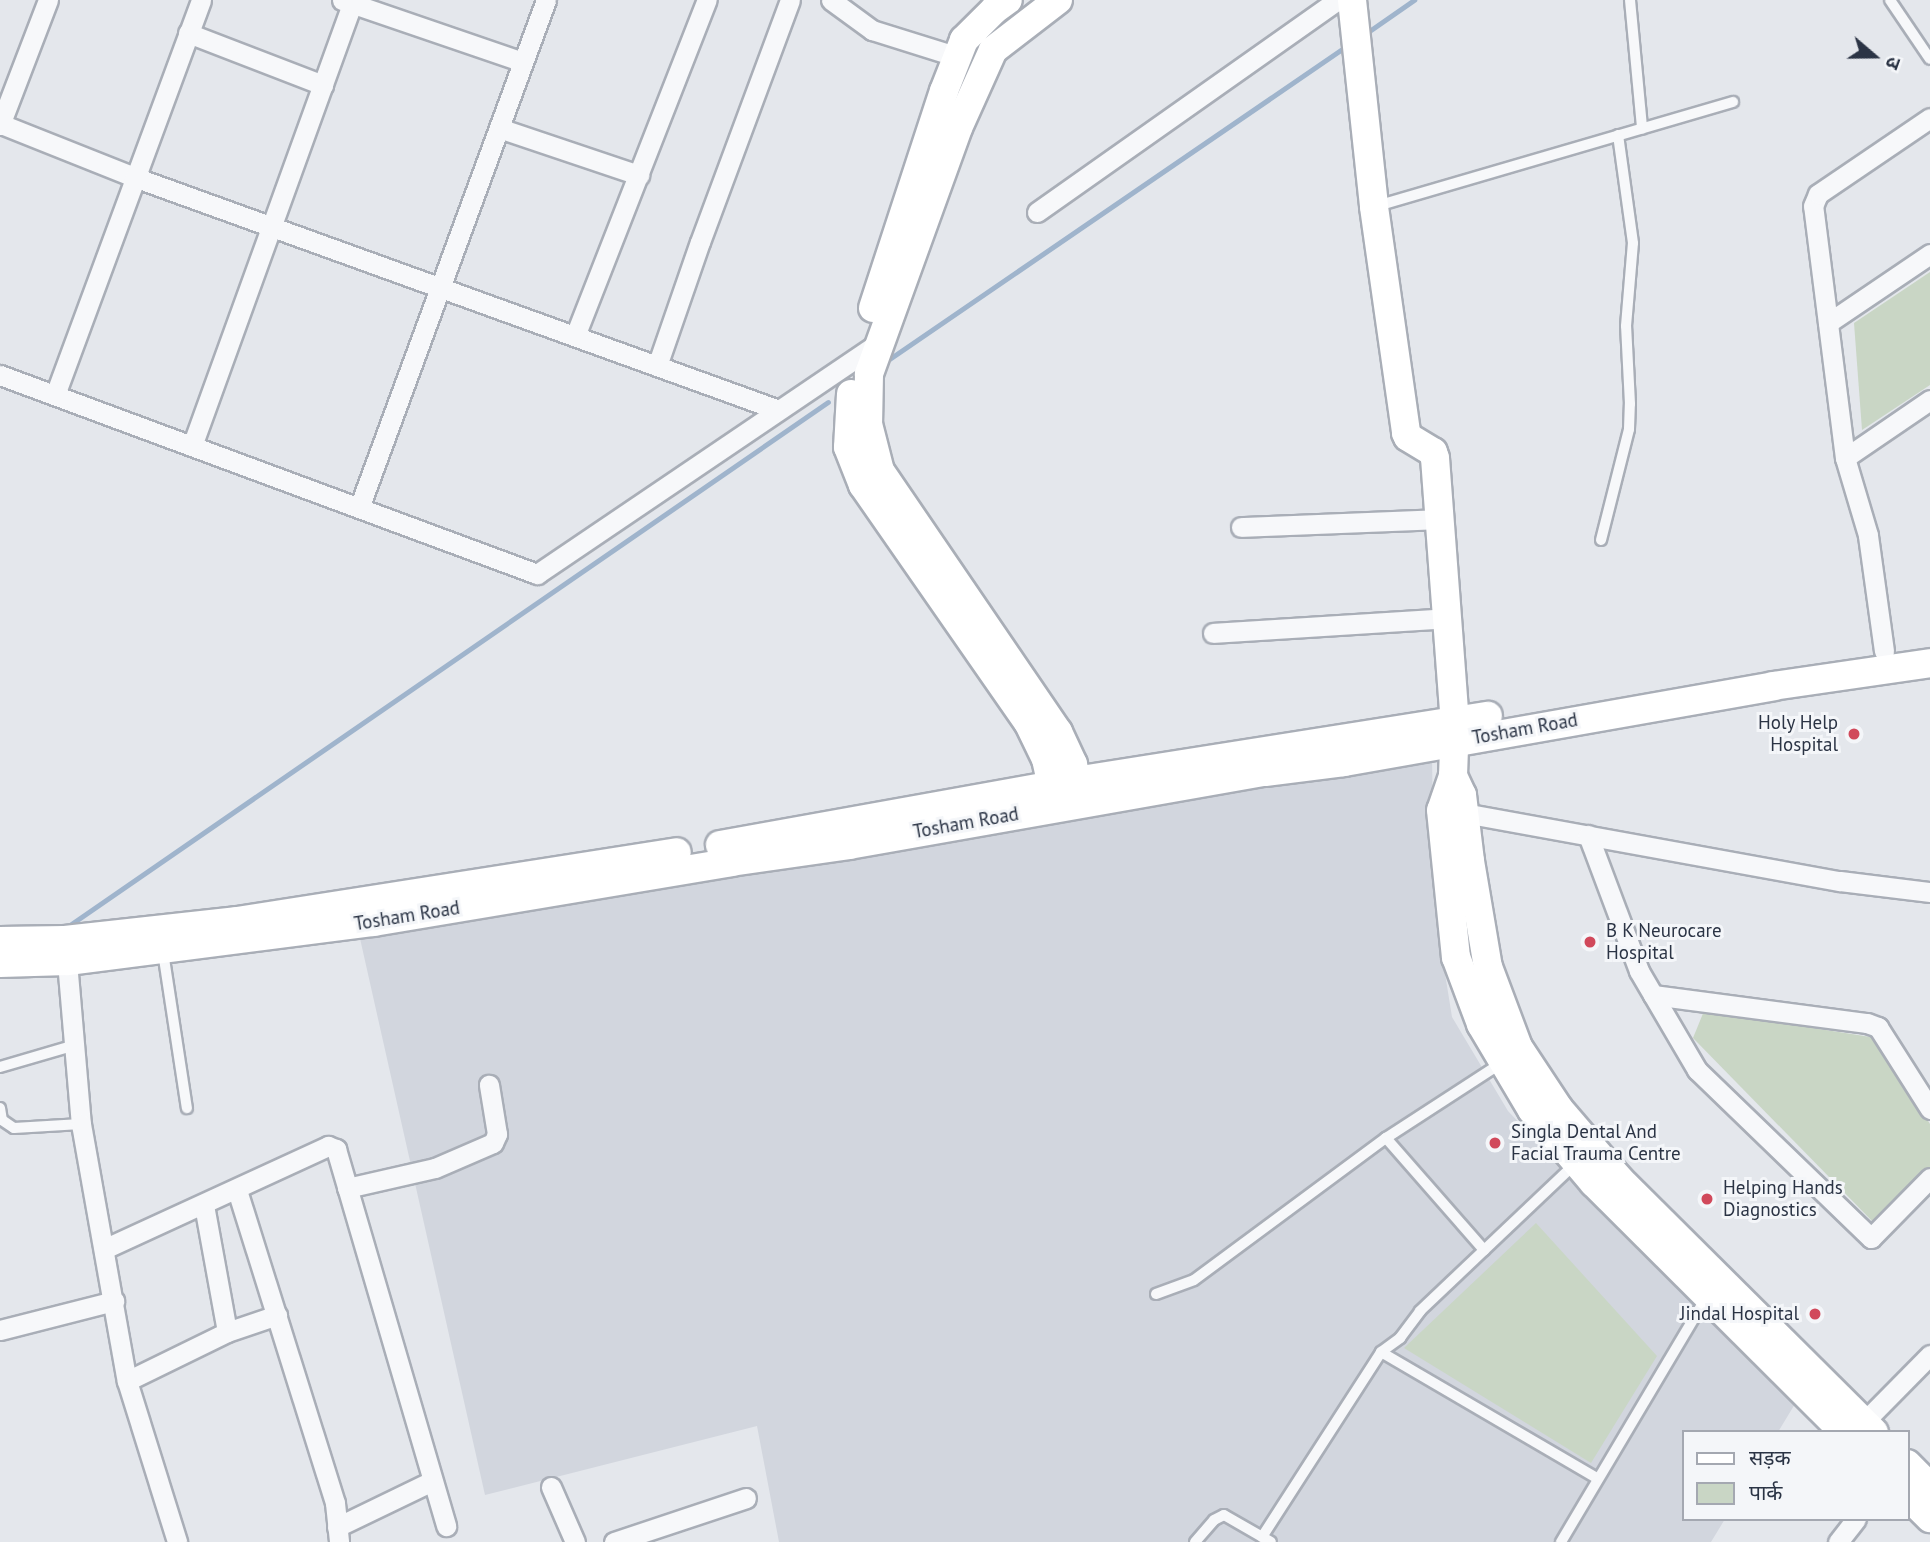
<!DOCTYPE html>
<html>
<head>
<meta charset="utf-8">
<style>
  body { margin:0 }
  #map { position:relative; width:1930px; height:1542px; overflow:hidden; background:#e4e7ec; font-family:"PT Sans","Noto Sans Devanagari",sans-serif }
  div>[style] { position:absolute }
  .built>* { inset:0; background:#d2d6de }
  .green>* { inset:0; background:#c9d6c5 }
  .stream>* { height:5px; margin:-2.5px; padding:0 2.5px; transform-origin:2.5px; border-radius:2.5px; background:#9fb4cc }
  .roads { filter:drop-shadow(2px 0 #a9aeb7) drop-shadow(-2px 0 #a9aeb7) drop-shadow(0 2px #a9aeb7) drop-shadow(0 -2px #a9aeb7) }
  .lane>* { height:10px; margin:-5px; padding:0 5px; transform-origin:5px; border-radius:5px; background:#f7f8fa }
  .street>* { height:19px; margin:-9.5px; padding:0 9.5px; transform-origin:9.5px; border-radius:9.5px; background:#f7f8fa }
  .secondary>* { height:28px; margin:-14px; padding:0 14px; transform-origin:14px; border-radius:14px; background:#fff }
  .dots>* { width:19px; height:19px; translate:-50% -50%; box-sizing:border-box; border:4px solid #f4f6f9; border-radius:50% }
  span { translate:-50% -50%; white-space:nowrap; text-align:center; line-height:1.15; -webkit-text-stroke:6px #f4f6f9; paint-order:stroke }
  .poi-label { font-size:19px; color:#2b3445 }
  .right { translate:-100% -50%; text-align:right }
  .left { translate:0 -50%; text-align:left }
  .street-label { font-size:19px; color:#2b3445 }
  .legend { position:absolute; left:1682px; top:1430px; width:228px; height:91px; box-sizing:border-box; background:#f4f6f9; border:2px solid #a4a8b1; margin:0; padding:9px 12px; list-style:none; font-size:21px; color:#2b3445 }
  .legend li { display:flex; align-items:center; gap:14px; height:35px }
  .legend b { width:35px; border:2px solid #a4a8b1 }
  .north { position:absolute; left:1839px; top:21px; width:70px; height:70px; -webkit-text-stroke:5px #f4f6f9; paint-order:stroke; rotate:110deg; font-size:19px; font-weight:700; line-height:28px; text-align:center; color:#2b3445 }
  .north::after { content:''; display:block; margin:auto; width:24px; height:32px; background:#2b3445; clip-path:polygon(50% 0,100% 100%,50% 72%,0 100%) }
</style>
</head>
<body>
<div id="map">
  <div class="built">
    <i style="clip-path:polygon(1432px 754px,1434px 905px,1452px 1017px,1508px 1111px,1650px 1260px,1798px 1399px,1778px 1432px,1683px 1432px,1683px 1519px,1725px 1519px,1711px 1542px,779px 1542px,757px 1426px,485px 1495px,359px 934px)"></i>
  </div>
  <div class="green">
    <i style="clip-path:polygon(1930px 272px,1930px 385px,1862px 430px,1854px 323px)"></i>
    <i style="clip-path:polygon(1704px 1011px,1877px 1038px,1930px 1124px,1930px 1167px,1875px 1224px,1693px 1038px)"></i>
    <i style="clip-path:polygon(1536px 1223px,1657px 1356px,1591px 1463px,1404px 1348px)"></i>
  </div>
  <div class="stream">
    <i style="left:1365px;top:34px;width:60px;rotate:-34.8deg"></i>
    <i style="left:885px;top:362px;width:561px;rotate:-34.4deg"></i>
    <i style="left:64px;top:929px;width:928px;rotate:-34.6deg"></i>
  </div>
  <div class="roads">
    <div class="lane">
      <i style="left:1630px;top:0;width:129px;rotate:84.6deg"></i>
      <i style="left:1890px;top:0;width:71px;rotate:55.9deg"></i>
      <i style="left:1377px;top:206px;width:371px;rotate:-16.3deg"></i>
      <i style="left:1601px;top:540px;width:114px;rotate:-75.8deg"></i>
      <i style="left:1629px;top:429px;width:25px;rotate:-88deg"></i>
      <i style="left:1630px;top:404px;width:78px;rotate:-92.9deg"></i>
      <i style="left:1626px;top:326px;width:83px;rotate:-85.2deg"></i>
      <i style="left:1633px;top:243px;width:109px;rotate:-97.9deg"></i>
      <i style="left:163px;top:952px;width:158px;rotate:81.3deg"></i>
      <i style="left:0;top:1067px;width:78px;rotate:-16.3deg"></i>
      <i style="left:0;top:1108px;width:12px;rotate:81deg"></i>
      <i style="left:2px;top:1120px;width:14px;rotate:34deg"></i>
      <i style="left:14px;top:1128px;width:67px;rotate:-3.4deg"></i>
      <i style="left:1386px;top:1138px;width:149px;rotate:48.8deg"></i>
      <i style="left:1156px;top:1294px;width:40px;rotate:-20.2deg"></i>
      <i style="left:1194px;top:1280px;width:239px;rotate:-36.5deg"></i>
      <i style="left:1386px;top:1138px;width:140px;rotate:-33deg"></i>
      <i style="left:1381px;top:1352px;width:251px;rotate:30.3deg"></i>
      <i style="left:1262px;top:1537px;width:220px;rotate:-57.2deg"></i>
      <i style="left:1381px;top:1352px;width:24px;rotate:-36deg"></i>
      <i style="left:1400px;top:1338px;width:34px;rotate:-53deg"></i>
      <i style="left:1420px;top:1311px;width:212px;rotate:-43.5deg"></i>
      <i style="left:1195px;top:1542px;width:29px;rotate:-49deg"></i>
      <i style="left:1214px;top:1520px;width:11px;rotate:-27deg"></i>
      <i style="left:1224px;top:1515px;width:54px;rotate:29.9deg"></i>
      <i style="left:1561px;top:1542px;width:282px;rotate:-59.3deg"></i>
    </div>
    <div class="street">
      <i style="left:342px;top:0;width:191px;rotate:18.9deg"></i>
      <i style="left:831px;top:0;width:51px;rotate:36.2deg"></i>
      <i style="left:872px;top:30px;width:90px;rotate:17.4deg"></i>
      <i style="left:188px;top:33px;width:145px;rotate:21.1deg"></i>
      <i style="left:1px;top:124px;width:143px;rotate:21.7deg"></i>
      <i style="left:134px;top:177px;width:683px;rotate:19.87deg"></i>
      <i style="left:0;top:125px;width:134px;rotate:-69deg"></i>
      <i style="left:499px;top:128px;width:148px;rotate:18.6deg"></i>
      <i style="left:1037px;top:212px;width:368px;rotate:-35.2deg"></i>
      <i style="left:1828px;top:323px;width:123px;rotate:-34.1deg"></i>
      <i style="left:575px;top:336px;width:361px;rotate:-68.6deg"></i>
      <i style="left:657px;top:366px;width:131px;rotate:-70.9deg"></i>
      <i style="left:700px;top:242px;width:258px;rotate:-69.6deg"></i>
      <i style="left:0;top:375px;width:573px;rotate:20.33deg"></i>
      <i style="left:537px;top:574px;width:415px;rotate:-34.1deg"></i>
      <i style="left:55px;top:395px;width:421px;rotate:-69.7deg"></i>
      <i style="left:192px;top:446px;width:470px;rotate:-70.1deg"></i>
      <i style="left:1845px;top:458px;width:103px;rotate:-34.3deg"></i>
      <i style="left:359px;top:508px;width:541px;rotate:-69.79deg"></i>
      <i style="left:1241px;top:527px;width:198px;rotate:-2.3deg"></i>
      <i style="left:1213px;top:633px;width:236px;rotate:-3.6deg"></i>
      <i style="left:1884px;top:651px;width:117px;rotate:-97.9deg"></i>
      <i style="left:1868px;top:535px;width:80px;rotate:-106.6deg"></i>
      <i style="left:1845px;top:458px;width:254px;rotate:-97.2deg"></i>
      <i style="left:1813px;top:206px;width:13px;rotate:-67deg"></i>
      <i style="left:1818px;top:194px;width:135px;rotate:-34.2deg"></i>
      <i style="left:1453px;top:811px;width:393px;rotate:10.3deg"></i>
      <i style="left:1840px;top:881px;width:91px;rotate:7deg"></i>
      <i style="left:1588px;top:835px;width:145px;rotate:69.4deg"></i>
      <i style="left:1639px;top:971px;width:115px;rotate:59.6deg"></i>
      <i style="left:1697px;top:1070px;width:242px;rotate:44deg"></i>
      <i style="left:1871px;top:1238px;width:84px;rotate:-45.5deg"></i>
      <i style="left:66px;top:950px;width:175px;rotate:85.1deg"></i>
      <i style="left:81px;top:1124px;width:261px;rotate:79.9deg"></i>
      <i style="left:127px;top:1381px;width:169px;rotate:72.7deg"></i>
      <i style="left:1653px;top:995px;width:216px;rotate:7.5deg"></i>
      <i style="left:1867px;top:1023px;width:12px;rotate:20deg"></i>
      <i style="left:1878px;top:1027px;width:97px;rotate:57.6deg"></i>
      <i style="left:347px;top:1188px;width:90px;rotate:-12.8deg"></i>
      <i style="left:435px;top:1168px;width:63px;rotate:-23.3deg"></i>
      <i style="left:493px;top:1143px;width:10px;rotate:-66deg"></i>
      <i style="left:497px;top:1134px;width:50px;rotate:-99.3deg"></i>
      <i style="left:237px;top:1190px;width:328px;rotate:72.6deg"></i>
      <i style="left:335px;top:1503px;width:39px;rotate:84deg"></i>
      <i style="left:204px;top:1205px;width:129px;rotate:79.7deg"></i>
      <i style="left:104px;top:1249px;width:247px;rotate:-24.7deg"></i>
      <i style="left:328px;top:1146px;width:9px;rotate:21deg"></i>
      <i style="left:336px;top:1149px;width:393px;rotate:73.7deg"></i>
      <i style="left:0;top:1330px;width:118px;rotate:-14.3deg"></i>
      <i style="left:127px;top:1381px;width:111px;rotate:-26.1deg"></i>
      <i style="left:227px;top:1332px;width:53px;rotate:-18.8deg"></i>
      <i style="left:1857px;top:1429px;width:104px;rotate:-45.4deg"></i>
      <i style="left:551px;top:1487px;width:60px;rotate:66.4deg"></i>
      <i style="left:337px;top:1527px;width:106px;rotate:-25.8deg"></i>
      <i style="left:614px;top:1542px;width:139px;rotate:-18.4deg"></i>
      <i style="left:1838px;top:1542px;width:29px;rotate:-52deg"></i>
    </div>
    <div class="secondary">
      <i style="left:1058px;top:0;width:82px;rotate:142.4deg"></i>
      <i style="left:993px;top:50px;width:85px;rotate:114.2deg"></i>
      <i style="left:958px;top:128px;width:262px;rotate:109.9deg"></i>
      <i style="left:869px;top:374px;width:50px;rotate:91.1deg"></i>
      <i style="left:868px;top:424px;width:49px;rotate:75.7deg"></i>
      <i style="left:880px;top:471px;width:316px;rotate:55.7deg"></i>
      <i style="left:1058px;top:732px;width:35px;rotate:65deg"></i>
      <i style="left:1073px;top:764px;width:36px;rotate:80deg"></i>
      <i style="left:1352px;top:0;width:208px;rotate:83.9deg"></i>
      <i style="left:1374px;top:207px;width:228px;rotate:81.9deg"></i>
      <i style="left:1406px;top:433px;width:4px;rotate:63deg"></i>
      <i style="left:1408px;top:437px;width:29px;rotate:31deg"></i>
      <i style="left:1433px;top:452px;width:6px;rotate:72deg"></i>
      <i style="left:1435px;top:458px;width:264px;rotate:85.7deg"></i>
      <i style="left:1455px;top:721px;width:55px;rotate:92.1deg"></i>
      <i style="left:1453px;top:776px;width:36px;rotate:109deg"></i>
      <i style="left:1441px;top:810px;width:148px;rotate:84.2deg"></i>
      <i style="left:1456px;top:957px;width:72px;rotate:69.5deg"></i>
      <i style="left:1481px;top:1024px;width:100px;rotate:59.3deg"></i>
      <i style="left:1532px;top:1110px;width:96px;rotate:49.7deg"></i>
      <i style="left:1594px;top:1183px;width:353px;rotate:44.9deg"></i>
      <i style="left:873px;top:308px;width:228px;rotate:-71.9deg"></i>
      <i style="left:944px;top:91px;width:55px;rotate:-68.6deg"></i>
      <i style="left:964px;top:40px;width:42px;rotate:-45deg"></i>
      <i style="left:994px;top:10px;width:17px;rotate:-36deg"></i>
      <i style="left:851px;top:394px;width:53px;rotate:93.2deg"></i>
      <i style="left:848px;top:447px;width:41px;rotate:68.5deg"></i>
      <i style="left:863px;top:485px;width:289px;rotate:55.2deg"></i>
      <i style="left:1028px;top:722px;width:41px;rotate:64.1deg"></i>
      <i style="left:1046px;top:759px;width:46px;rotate:77.5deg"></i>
      <i style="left:1453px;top:776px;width:21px;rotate:65deg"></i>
      <i style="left:1462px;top:795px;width:66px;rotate:83.1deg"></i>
      <i style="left:1470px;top:861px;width:108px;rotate:80.4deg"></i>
      <i style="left:1488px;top:967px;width:85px;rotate:69.4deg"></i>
      <i style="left:1518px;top:1047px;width:74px;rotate:56.5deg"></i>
      <i style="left:1559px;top:1109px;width:92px;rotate:49.4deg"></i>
      <i style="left:1619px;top:1179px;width:359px;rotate:44.8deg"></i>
      <i style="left:720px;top:845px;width:362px;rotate:-10.2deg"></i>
      <i style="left:1076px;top:781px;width:417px;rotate:-9deg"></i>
      <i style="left:0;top:941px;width:65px;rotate:-0.9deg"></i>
      <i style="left:65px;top:940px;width:174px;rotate:-6.3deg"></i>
      <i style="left:238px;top:921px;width:444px;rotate:-8.9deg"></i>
      <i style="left:0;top:963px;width:68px;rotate:-1.7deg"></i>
      <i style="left:68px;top:961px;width:308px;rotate:-7.3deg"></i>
      <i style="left:374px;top:922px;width:362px;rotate:-9.5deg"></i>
      <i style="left:731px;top:862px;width:119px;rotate:-8.2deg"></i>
      <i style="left:849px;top:845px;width:422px;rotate:-10deg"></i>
      <i style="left:1265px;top:772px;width:80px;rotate:-7.2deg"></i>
      <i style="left:1344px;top:762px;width:436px;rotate:-10deg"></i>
      <i style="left:1773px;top:686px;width:159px;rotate:-8.3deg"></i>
      <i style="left:1907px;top:1464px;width:33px;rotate:45deg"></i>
      <i style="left:1907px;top:1495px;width:33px;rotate:45deg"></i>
    </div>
  </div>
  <div class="dots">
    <i style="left:1854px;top:734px;background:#d1495b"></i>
    <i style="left:1590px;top:942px;background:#d1495b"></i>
    <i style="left:1495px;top:1143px;background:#d1495b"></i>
    <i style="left:1707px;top:1199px;background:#d1495b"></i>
    <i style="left:1815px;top:1314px;background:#d1495b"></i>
  </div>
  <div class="poi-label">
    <span class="right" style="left:1838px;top:734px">Holy Help<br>Hospital</span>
    <span class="left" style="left:1606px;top:942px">B K Neurocare<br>Hospital</span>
    <span class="left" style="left:1511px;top:1143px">Singla Dental And<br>Facial Trauma Centre</span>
    <span class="left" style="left:1723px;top:1199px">Helping Hands<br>Diagnostics</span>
    <span class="right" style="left:1799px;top:1314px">Jindal Hospital</span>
  </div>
  <div class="street-label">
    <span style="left:1525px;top:729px;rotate:-10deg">Tosham Road</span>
    <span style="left:966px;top:823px;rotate:-10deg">Tosham Road</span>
    <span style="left:407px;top:916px;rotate:-9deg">Tosham Road</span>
  </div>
  <ul class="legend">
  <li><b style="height:9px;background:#fff"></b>सड़क</li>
  <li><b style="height:19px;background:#c9d6c5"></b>पार्क</li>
  </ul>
  <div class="north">उ</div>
</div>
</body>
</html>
